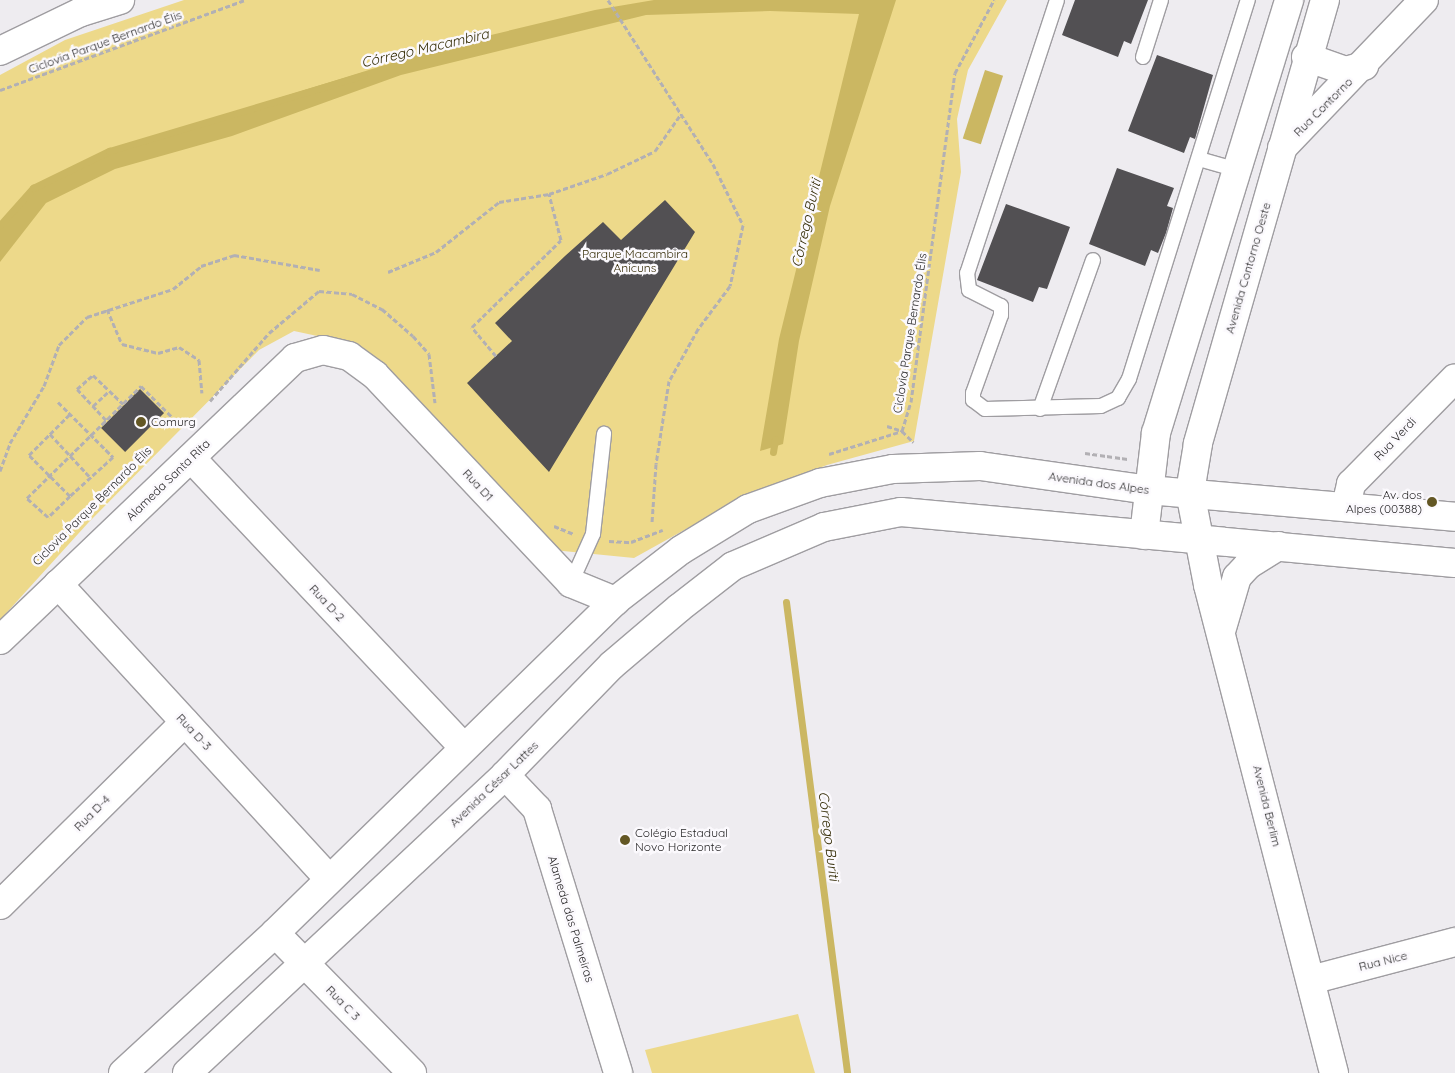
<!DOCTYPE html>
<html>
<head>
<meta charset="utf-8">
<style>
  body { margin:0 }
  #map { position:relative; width:1455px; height:1073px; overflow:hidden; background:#eeecf0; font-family:Quicksand,sans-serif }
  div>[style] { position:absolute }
  .green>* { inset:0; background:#edd98a }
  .water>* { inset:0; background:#cbb762; transform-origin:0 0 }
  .stream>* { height:7px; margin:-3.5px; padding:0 3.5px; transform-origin:3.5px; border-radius:3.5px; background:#cbb762 }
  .building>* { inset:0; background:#525053; transform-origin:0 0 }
  .path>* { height:3px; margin-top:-1.5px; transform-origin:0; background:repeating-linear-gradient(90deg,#b2b0b4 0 5px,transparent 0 7.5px) }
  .roads { filter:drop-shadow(1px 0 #9f9da1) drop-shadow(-1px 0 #9f9da1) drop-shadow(0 1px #9f9da1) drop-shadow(0 -1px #9f9da1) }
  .service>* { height:14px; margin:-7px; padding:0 7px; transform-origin:7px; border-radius:7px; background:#fff }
  .minor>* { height:28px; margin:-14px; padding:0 14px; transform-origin:14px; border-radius:14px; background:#fff }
  .secondary>* { height:28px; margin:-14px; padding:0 14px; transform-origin:14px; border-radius:14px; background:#fff }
  .primary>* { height:28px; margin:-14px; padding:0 14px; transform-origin:14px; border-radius:14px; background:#fff }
  .dots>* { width:14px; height:14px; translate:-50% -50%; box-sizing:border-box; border:2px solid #fbf9fd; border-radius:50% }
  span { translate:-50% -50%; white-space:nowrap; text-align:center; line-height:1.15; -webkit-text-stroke:5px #fbf9fd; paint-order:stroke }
  .street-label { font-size:12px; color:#292829 }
  .park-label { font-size:12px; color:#362d07 }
  .poi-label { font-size:12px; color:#292829 }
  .left { translate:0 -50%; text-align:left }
  .right { translate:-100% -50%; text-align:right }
  .water-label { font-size:14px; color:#322a03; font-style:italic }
</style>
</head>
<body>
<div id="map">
  <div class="green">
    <i style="clip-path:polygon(184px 0,1007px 0,968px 70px,957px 119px,961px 172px,914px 441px,827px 465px,740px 499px,634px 558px,553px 550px,350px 343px,294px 331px,259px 350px,88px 523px,0 620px,0 75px,65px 40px)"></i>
    <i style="clip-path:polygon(798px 1014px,815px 1073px,652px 1073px,645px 1050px)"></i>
  </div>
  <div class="water">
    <i style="clip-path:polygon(654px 0,896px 0,830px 206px,799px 341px,783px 444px,760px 451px,779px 339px,859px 14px,770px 11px,646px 15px,401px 75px,232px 136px,115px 169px,46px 203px,0 262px,0 225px,33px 188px,109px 151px,449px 45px,595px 10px)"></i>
    <i style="left:985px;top:70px;width:19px;height:72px;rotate:18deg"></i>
  </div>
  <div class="stream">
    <i style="left:0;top:225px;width:50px;rotate:-48.3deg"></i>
    <i style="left:33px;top:188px;width:85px;rotate:-26deg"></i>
    <i style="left:109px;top:151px;width:266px;rotate:-16.6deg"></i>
    <i style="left:773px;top:452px;width:13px;rotate:-81deg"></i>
    <i style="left:786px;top:602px;width:475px;rotate:82.6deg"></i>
  </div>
  <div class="building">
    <i style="clip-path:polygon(1075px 0,1148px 0,1131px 44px,1124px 41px,1118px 57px,1062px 35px)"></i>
    <i style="clip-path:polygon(1157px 55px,1213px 75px,1195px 139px,1190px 137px,1184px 153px,1128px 131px)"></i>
    <i style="clip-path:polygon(1117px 168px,1174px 188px,1167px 206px,1173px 208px,1166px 233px,1158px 253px,1151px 250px,1145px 266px,1089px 244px)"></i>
    <i style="clip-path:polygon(665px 200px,695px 232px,549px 472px,467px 383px,512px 341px,495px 323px,565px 256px,603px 222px,621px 240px)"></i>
    <i style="clip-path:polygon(1006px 204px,1070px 227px,1047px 289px,1039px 287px,1033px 302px,977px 280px)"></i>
    <i style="left:140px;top:389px;width:34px;height:55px;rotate:45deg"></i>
  </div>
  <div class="path">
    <i style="left:608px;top:0;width:195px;rotate:57.4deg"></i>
    <i style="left:713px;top:164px;width:68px;rotate:63.8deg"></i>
    <i style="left:743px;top:225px;width:62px;rotate:102deg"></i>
    <i style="left:730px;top:286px;width:54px;rotate:126.7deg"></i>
    <i style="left:698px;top:329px;width:60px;rotate:119.1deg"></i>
    <i style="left:669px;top:381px;width:84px;rotate:98.9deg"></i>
    <i style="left:656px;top:464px;width:59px;rotate:93.9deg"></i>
    <i style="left:0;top:90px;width:260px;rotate:-20.2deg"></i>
    <i style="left:388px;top:272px;width:52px;rotate:-22.6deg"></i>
    <i style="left:436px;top:252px;width:80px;rotate:-38.4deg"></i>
    <i style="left:499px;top:202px;width:51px;rotate:-9.1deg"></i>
    <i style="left:549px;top:194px;width:61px;rotate:-19deg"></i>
    <i style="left:607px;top:174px;width:53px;rotate:-25.6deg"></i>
    <i style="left:655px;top:151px;width:45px;rotate:-54.9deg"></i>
    <i style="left:107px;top:309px;width:38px;rotate:67deg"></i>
    <i style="left:122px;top:344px;width:37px;rotate:14deg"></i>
    <i style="left:158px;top:353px;width:22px;rotate:-16deg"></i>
    <i style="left:179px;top:347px;width:24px;rotate:33deg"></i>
    <i style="left:199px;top:360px;width:33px;rotate:85deg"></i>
    <i style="left:496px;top:356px;width:38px;rotate:-130deg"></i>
    <i style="left:472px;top:327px;width:124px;rotate:-44.3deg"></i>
    <i style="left:561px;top:240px;width:48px;rotate:-104.6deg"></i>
    <i style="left:210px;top:401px;width:90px;rotate:-49.1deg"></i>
    <i style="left:269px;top:333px;width:65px;rotate:-40deg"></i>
    <i style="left:319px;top:291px;width:33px;rotate:5deg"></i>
    <i style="left:352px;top:294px;width:34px;rotate:27deg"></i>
    <i style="left:382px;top:309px;width:41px;rotate:41.1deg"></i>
    <i style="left:413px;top:336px;width:24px;rotate:48deg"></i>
    <i style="left:429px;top:354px;width:49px;rotate:83deg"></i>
    <i style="left:58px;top:402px;width:78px;rotate:45deg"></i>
    <i style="left:113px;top:457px;width:58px;rotate:137.8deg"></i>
    <i style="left:70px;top:496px;width:58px;rotate:-135deg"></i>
    <i style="left:29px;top:455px;width:58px;rotate:-45deg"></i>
    <i style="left:93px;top:406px;width:22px;rotate:-43deg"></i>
    <i style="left:106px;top:420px;width:42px;rotate:-133.1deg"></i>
    <i style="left:77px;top:389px;width:21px;rotate:-41deg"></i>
    <i style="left:93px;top:375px;width:42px;rotate:44deg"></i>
    <i style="left:887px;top:426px;width:16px;rotate:18deg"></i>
    <i style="left:902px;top:431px;width:16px;rotate:45deg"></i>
    <i style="left:50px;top:434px;width:59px;rotate:47.1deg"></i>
    <i style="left:1085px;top:453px;width:43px;rotate:7.9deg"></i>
    <i style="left:829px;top:454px;width:77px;rotate:-17.5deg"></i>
    <i style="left:902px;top:431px;width:30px;rotate:-73deg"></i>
    <i style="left:911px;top:402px;width:332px;rotate:-82.4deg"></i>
    <i style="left:955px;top:73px;width:83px;rotate:-61.9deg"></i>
    <i style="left:0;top:471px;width:30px;rotate:-70deg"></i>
    <i style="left:10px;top:443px;width:66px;rotate:-59.2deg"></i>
    <i style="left:44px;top:386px;width:44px;rotate:-69.9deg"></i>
    <i style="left:59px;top:345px;width:40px;rotate:-45deg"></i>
    <i style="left:87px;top:317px;width:90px;rotate:-18deg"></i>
    <i style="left:173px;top:289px;width:36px;rotate:-39deg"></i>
    <i style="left:201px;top:266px;width:35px;rotate:-18deg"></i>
    <i style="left:234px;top:255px;width:87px;rotate:9.9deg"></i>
    <i style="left:70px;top:496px;width:30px;rotate:136deg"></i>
    <i style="left:48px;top:517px;width:28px;rotate:-138deg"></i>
    <i style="left:27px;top:498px;width:160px;rotate:-44.5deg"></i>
    <i style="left:141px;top:386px;width:51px;rotate:45deg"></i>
    <i style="left:554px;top:526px;width:22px;rotate:22deg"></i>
    <i style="left:609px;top:541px;width:22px;rotate:3deg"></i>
    <i style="left:631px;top:542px;width:34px;rotate:-21deg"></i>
  </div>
  <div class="roads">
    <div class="service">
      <i style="left:1057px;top:0;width:287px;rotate:108.2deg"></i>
      <i style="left:967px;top:273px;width:17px;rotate:83deg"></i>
      <i style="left:969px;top:290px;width:36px;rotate:27deg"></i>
      <i style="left:1001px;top:306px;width:9px;rotate:90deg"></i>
      <i style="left:1001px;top:315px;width:83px;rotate:109.7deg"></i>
      <i style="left:973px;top:393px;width:7px;rotate:90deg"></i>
      <i style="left:973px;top:400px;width:15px;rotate:37deg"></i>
      <i style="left:985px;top:409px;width:116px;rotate:-1.5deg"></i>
      <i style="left:1101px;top:406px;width:19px;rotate:-25deg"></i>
      <i style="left:1118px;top:398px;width:22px;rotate:-60deg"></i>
      <i style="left:1129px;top:379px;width:397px;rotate:-72.6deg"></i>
      <i style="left:1143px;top:57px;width:60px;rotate:-72.5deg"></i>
      <i style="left:1199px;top:159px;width:41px;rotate:15.8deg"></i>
      <i style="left:1040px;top:409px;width:158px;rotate:-70.4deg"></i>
      <i style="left:571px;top:583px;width:54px;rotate:-65.8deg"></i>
      <i style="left:593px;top:534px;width:101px;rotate:-83.7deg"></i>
    </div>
    <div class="minor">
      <i style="left:0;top:51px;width:90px;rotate:-25.7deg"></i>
      <i style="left:81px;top:12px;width:41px;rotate:-17.1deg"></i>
      <i style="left:1306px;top:57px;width:42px;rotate:19.3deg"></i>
      <i style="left:1346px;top:71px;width:19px;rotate:-16deg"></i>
      <i style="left:1282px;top:148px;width:205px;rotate:-46.2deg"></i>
      <i style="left:191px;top:458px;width:398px;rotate:46.7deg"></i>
      <i style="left:1346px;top:506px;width:23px;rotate:-77deg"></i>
      <i style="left:1351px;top:484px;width:148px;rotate:-45.5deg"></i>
      <i style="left:58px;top:584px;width:401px;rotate:47.4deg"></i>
      <i style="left:0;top:640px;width:408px;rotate:-43.7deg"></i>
      <i style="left:295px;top:358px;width:29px;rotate:-16deg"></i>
      <i style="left:323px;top:350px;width:27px;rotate:13deg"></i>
      <i style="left:349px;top:356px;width:32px;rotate:36deg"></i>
      <i style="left:375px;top:375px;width:286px;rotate:46.7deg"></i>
      <i style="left:571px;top:583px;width:48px;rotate:22.2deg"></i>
      <i style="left:505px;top:775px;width:47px;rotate:46.7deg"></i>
      <i style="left:537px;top:809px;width:276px;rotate:72.9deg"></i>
      <i style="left:0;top:905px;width:260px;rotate:-44.7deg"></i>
      <i style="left:275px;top:933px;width:196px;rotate:45.6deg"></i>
      <i style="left:1311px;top:980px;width:149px;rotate:-14.8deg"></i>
    </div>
    <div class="secondary">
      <i style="left:1325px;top:0;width:462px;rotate:106deg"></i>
      <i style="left:1198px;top:444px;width:49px;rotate:99.5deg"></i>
      <i style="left:1190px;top:492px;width:95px;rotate:79deg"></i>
      <i style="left:1208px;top:585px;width:504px;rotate:75.52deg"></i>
      <i style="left:1144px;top:535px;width:103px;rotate:-83.3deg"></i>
      <i style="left:1156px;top:433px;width:453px;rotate:-72.9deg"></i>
    </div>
    <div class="primary">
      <i style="left:1222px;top:628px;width:53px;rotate:-73.6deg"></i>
      <i style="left:1237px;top:577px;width:16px;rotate:-47deg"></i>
      <i style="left:1248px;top:565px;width:36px;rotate:-32deg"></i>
      <i style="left:123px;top:1073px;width:207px;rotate:-42.6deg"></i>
      <i style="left:275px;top:933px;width:475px;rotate:-44.3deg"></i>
      <i style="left:615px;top:601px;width:83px;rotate:-37.7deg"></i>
      <i style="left:681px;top:550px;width:79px;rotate:-31.5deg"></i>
      <i style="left:748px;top:509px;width:77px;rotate:-19.9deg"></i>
      <i style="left:820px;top:483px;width:74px;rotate:-10.9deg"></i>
      <i style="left:893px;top:469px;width:87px;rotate:-2deg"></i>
      <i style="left:980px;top:466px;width:170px;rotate:8.1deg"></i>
      <i style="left:1148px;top:490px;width:308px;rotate:5deg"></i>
      <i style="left:187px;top:1073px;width:436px;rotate:-43.1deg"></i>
      <i style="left:505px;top:775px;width:153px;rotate:-45.8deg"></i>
      <i style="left:612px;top:665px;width:88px;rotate:-40.4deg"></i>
      <i style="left:679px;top:608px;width:68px;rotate:-37.9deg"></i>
      <i style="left:733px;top:566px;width:99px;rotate:-23.2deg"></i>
      <i style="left:824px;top:527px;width:78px;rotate:-11deg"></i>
      <i style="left:901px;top:512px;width:556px;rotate:5.26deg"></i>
    </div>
  </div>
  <div class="dots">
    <i style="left:141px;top:422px;background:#635724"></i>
    <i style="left:1432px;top:502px;background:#635724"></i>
    <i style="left:625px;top:840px;background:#635724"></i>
  </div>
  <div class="street-label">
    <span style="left:105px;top:42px;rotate:-20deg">Ciclovia Parque Bernardo Élis</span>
    <span style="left:1323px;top:107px;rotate:-45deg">Rua Contorno</span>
    <span style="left:1248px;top:268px;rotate:-74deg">Avenida Contorno Oeste</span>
    <span style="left:910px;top:333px;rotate:-81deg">Ciclovia Parque Bernardo Élis</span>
    <span style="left:1395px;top:439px;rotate:-46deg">Rua Verdi</span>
    <span style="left:168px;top:480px;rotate:-44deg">Alameda Santa Rita</span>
    <span style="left:1099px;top:483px;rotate:8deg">Avenida dos Alpes</span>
    <span style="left:478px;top:485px;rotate:47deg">Rua D1</span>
    <span style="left:92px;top:506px;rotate:-45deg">Ciclovia Parque Bernardo Élis</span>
    <span style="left:327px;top:603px;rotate:47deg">Rua D-2</span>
    <span style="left:194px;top:732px;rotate:47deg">Rua D-3</span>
    <span style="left:494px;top:784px;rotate:-44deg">Avenida César Lattes</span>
    <span style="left:1267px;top:806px;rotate:76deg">Avenida Berlim</span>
    <span style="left:92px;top:813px;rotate:-45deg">Rua D-4</span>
    <span style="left:571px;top:919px;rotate:73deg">Alameda das Palmeiras</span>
    <span style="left:1383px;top:961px;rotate:-14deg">Rua Nice</span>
    <span style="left:343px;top:1003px;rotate:46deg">Rua C 3</span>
  </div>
  <div class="park-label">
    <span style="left:635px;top:261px">Parque Macambira<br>Anicuns</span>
  </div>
  <div class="poi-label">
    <span class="left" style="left:151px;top:422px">Comurg</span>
    <span class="right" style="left:1422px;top:502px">Av. dos<br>Alpes (00388)</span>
    <span class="left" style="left:635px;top:840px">Colégio Estadual<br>Novo Horizonte</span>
  </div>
  <div class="water-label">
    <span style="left:425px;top:48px;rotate:-13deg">Córrego Macambira</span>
    <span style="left:806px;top:223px;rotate:-77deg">Córrego Buriti</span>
    <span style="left:829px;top:836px;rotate:83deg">Córrego Buriti</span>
  </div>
</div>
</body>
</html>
